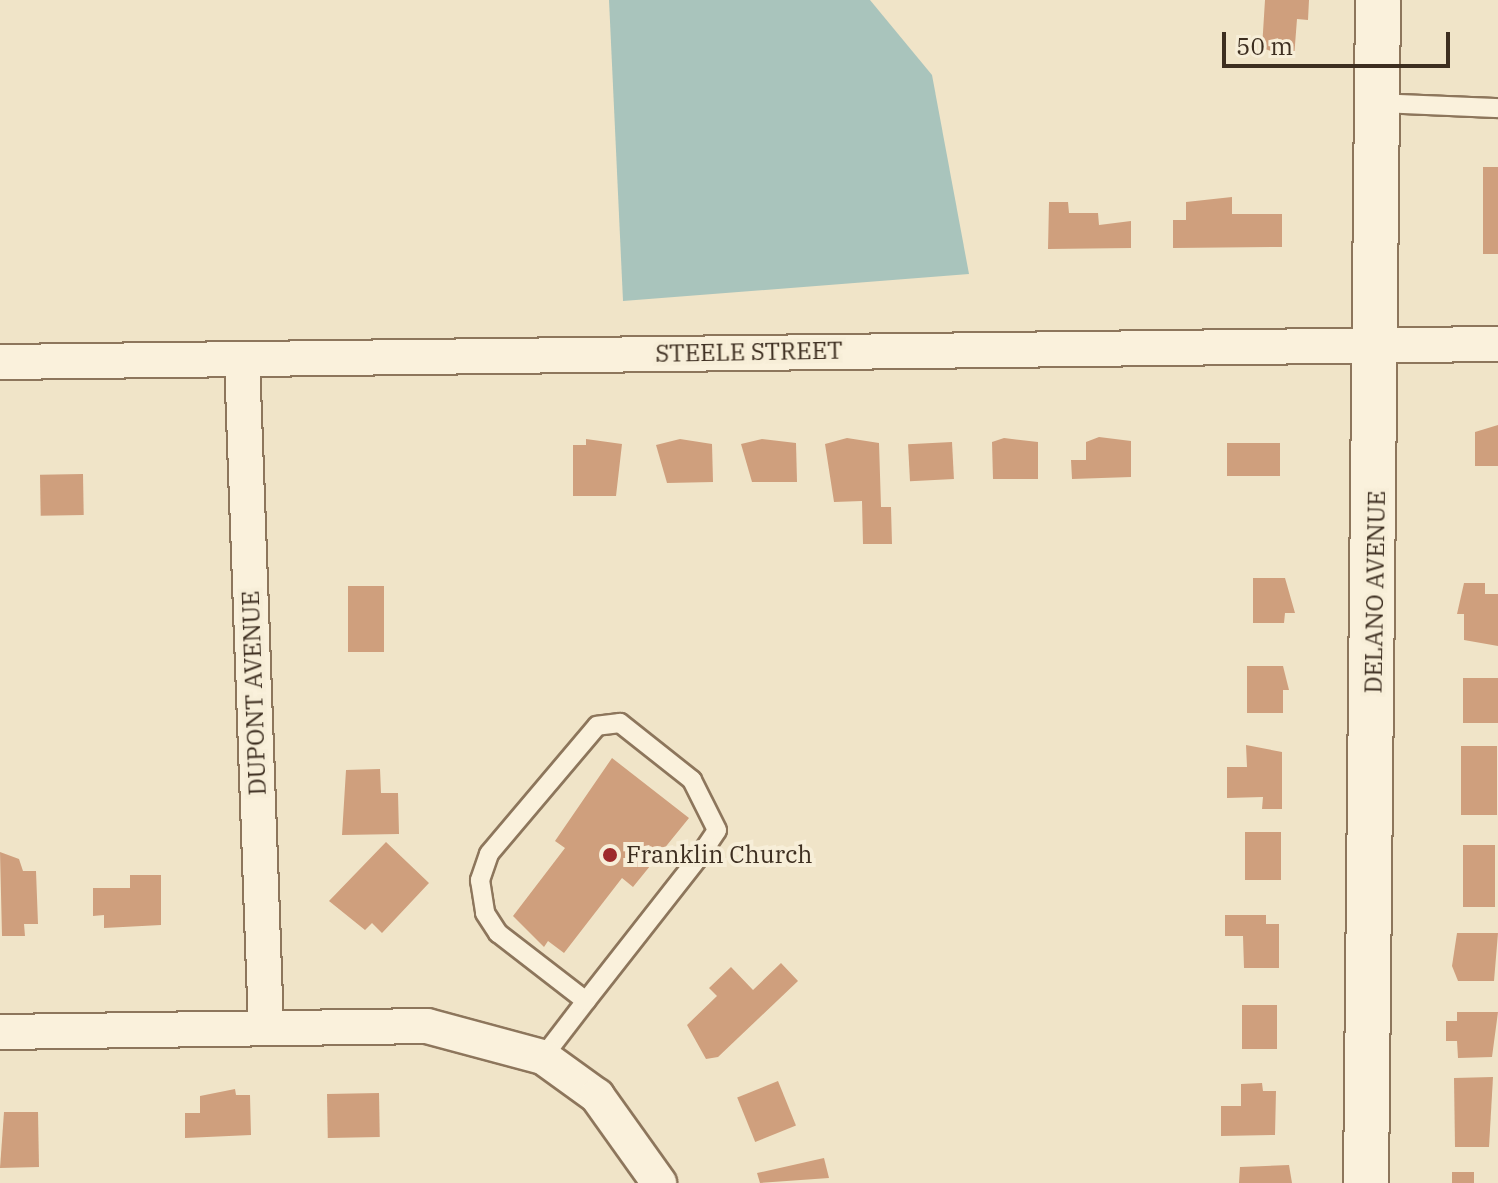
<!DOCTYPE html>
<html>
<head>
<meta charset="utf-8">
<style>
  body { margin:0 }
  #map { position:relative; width:1498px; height:1183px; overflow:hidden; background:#f0e4c8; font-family:"IBM Plex Serif",serif }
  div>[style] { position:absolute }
  .water>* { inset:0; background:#a9c4bc }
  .building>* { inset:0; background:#cf9f7d; transform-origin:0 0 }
  .roads { filter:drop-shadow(2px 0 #8d765c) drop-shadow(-2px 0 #8d765c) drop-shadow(0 2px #8d765c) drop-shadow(0 -2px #8d765c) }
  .service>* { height:18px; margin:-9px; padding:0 9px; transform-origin:9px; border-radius:9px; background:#faf1dc }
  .minor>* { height:34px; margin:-17px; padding:0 17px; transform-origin:17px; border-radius:17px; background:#faf1dc }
  .secondary>* { height:44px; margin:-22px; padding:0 22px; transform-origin:22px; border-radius:22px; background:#faf1dc }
  .dots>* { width:22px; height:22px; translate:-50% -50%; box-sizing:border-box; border:4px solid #f7eed8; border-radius:50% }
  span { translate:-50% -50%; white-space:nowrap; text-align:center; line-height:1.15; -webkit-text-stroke:8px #f7eed8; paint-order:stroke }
  .street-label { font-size:24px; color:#3d2e20 }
  .poi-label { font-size:24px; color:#3d2e20 }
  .left { translate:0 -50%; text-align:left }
  .scale { position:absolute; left:1222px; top:32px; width:228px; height:36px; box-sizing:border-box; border:4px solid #3d2e20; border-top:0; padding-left:10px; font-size:24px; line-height:28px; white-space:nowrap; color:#3d2e20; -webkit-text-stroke:6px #f7eed8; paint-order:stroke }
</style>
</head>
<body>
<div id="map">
  <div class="water">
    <i style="clip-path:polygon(609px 0,870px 0,932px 75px,969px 274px,623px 301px)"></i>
  </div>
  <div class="building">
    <i style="clip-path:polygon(1265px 0,1309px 0,1308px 20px,1297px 19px,1294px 58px,1262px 48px)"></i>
    <i style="left:1483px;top:167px;width:15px;height:87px"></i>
    <i style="clip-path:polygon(1232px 197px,1232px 214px,1282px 214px,1282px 247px,1173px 248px,1173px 220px,1186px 220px,1186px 202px)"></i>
    <i style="clip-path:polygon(1049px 202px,1068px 202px,1069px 213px,1098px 213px,1099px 225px,1131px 221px,1131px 248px,1048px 249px)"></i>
    <i style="clip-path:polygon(1498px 425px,1498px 466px,1475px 466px,1475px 432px)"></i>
    <i style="clip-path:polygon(1099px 437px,1131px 441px,1131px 477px,1072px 479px,1071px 460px,1086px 460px,1086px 442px)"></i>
    <i style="clip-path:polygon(847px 438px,879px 443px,881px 507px,891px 507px,892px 544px,863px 544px,862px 501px,834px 502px,825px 444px)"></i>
    <i style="clip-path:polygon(1004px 438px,1038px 442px,1038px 479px,993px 479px,992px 442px)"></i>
    <i style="clip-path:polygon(586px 439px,622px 444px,616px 496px,573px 496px,573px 445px,586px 445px)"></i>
    <i style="clip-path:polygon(680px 439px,712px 444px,713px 482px,667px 483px,656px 445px)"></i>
    <i style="clip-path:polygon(762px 439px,796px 443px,797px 482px,752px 482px,741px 444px)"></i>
    <i style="left:952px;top:442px;width:37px;height:44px;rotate:87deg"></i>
    <i style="left:1227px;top:443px;width:53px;height:33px"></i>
    <i style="left:83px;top:474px;width:41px;height:43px;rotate:89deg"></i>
    <i style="clip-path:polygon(1253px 578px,1285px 578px,1295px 613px,1285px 613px,1284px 623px,1253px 623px)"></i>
    <i style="clip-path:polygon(1464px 583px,1485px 583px,1485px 594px,1498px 594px,1498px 646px,1464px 640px,1464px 614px,1457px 614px)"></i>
    <i style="left:348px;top:586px;width:36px;height:66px"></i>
    <i style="clip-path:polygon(1247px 666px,1283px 666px,1289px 690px,1283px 690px,1283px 713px,1247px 713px)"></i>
    <i style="left:1463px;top:678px;width:35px;height:45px"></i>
    <i style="clip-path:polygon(1246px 745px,1282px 752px,1282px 809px,1262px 809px,1263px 797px,1227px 798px,1227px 767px,1247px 767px)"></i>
    <i style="left:1461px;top:746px;width:36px;height:69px"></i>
    <i style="clip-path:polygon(612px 758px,689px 818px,633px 887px,622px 878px,564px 953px,548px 941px,544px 947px,513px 916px,565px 848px,555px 841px)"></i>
    <i style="clip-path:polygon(380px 769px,381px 793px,398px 793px,399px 834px,342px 835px,346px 770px)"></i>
    <i style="left:1245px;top:832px;width:36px;height:48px"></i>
    <i style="clip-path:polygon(386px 842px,429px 883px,382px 933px,372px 923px,365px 930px,329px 901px)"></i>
    <i style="left:1463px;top:845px;width:32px;height:62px"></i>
    <i style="clip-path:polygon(0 852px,19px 859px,23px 871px,36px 871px,38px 924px,24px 924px,25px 936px,2px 936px)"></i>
    <i style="clip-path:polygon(130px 875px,161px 875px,161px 925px,104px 928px,104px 915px,93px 916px,93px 888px,130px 888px)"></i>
    <i style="clip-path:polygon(1225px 915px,1266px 915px,1266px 924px,1279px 924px,1279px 968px,1244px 968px,1243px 936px,1225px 936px)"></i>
    <i style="clip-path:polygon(1457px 933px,1498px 933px,1494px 981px,1458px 981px,1452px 966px)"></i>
    <i style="clip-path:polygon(781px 963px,798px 981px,718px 1057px,706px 1059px,687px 1025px,717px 996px,709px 988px,731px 967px,753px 990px)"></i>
    <i style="left:1277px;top:1005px;width:44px;height:35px;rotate:90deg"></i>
    <i style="clip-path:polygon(1457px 1012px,1498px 1012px,1492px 1057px,1458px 1058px,1457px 1041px,1446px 1041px,1446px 1021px,1457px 1021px)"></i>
    <i style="clip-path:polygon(1493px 1077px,1489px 1147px,1455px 1147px,1454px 1078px)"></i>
    <i style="left:778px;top:1081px;width:48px;height:44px;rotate:68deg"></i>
    <i style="clip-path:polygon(1262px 1083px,1263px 1091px,1276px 1091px,1275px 1135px,1221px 1136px,1221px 1106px,1241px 1106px,1241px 1084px)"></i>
    <i style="clip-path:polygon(235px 1089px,236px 1095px,250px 1095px,251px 1135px,185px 1138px,185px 1113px,200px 1113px,200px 1096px)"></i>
    <i style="left:379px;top:1093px;width:44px;height:52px;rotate:89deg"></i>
    <i style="clip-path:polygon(4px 1112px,38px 1112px,39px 1167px,0 1168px)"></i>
    <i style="clip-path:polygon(824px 1158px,829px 1178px,760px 1183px,757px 1173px)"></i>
    <i style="clip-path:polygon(1289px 1165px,1292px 1183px,1239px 1183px,1240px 1167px)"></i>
    <i style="left:1452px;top:1172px;width:22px;height:11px"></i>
  </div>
  <div class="roads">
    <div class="service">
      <i style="left:1378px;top:103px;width:120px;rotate:2.4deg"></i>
      <i style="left:543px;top:1057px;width:71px;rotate:-52.5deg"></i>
      <i style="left:586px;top:1001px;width:183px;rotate:-51.9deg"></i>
      <i style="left:699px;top:857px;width:32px;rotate:-56deg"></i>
      <i style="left:717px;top:830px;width:56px;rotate:-116.6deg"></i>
      <i style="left:692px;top:780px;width:92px;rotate:-141.6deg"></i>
      <i style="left:620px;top:723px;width:23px;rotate:173deg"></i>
      <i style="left:597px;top:726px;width:167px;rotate:130.2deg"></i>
      <i style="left:489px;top:854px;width:28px;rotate:109deg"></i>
      <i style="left:480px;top:880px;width:33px;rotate:81deg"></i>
      <i style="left:485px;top:913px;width:24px;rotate:57deg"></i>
      <i style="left:498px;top:933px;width:111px;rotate:37.7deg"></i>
    </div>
    <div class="minor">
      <i style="left:242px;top:360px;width:666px;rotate:87.94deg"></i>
      <i style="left:0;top:362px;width:1498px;rotate:-0.69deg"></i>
      <i style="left:0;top:1032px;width:427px;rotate:-0.8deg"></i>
      <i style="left:427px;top:1026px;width:120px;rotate:15deg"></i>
      <i style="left:543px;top:1057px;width:67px;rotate:35.8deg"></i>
      <i style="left:597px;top:1096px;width:107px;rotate:54.5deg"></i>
    </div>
    <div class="secondary">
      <i style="left:1366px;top:1183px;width:1183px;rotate:-89.42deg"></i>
    </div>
  </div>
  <div class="dots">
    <i style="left:610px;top:855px;background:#9e2a2b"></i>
  </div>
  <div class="street-label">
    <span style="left:749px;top:352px;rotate:-1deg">STEELE STREET</span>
    <span style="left:1375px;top:592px;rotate:-89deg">DELANO AVENUE</span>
    <span style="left:254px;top:693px;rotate:-92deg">DUPONT AVENUE</span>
  </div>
  <div class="poi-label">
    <span class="left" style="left:626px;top:855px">Franklin Church</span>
  </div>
  <div class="scale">50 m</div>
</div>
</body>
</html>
